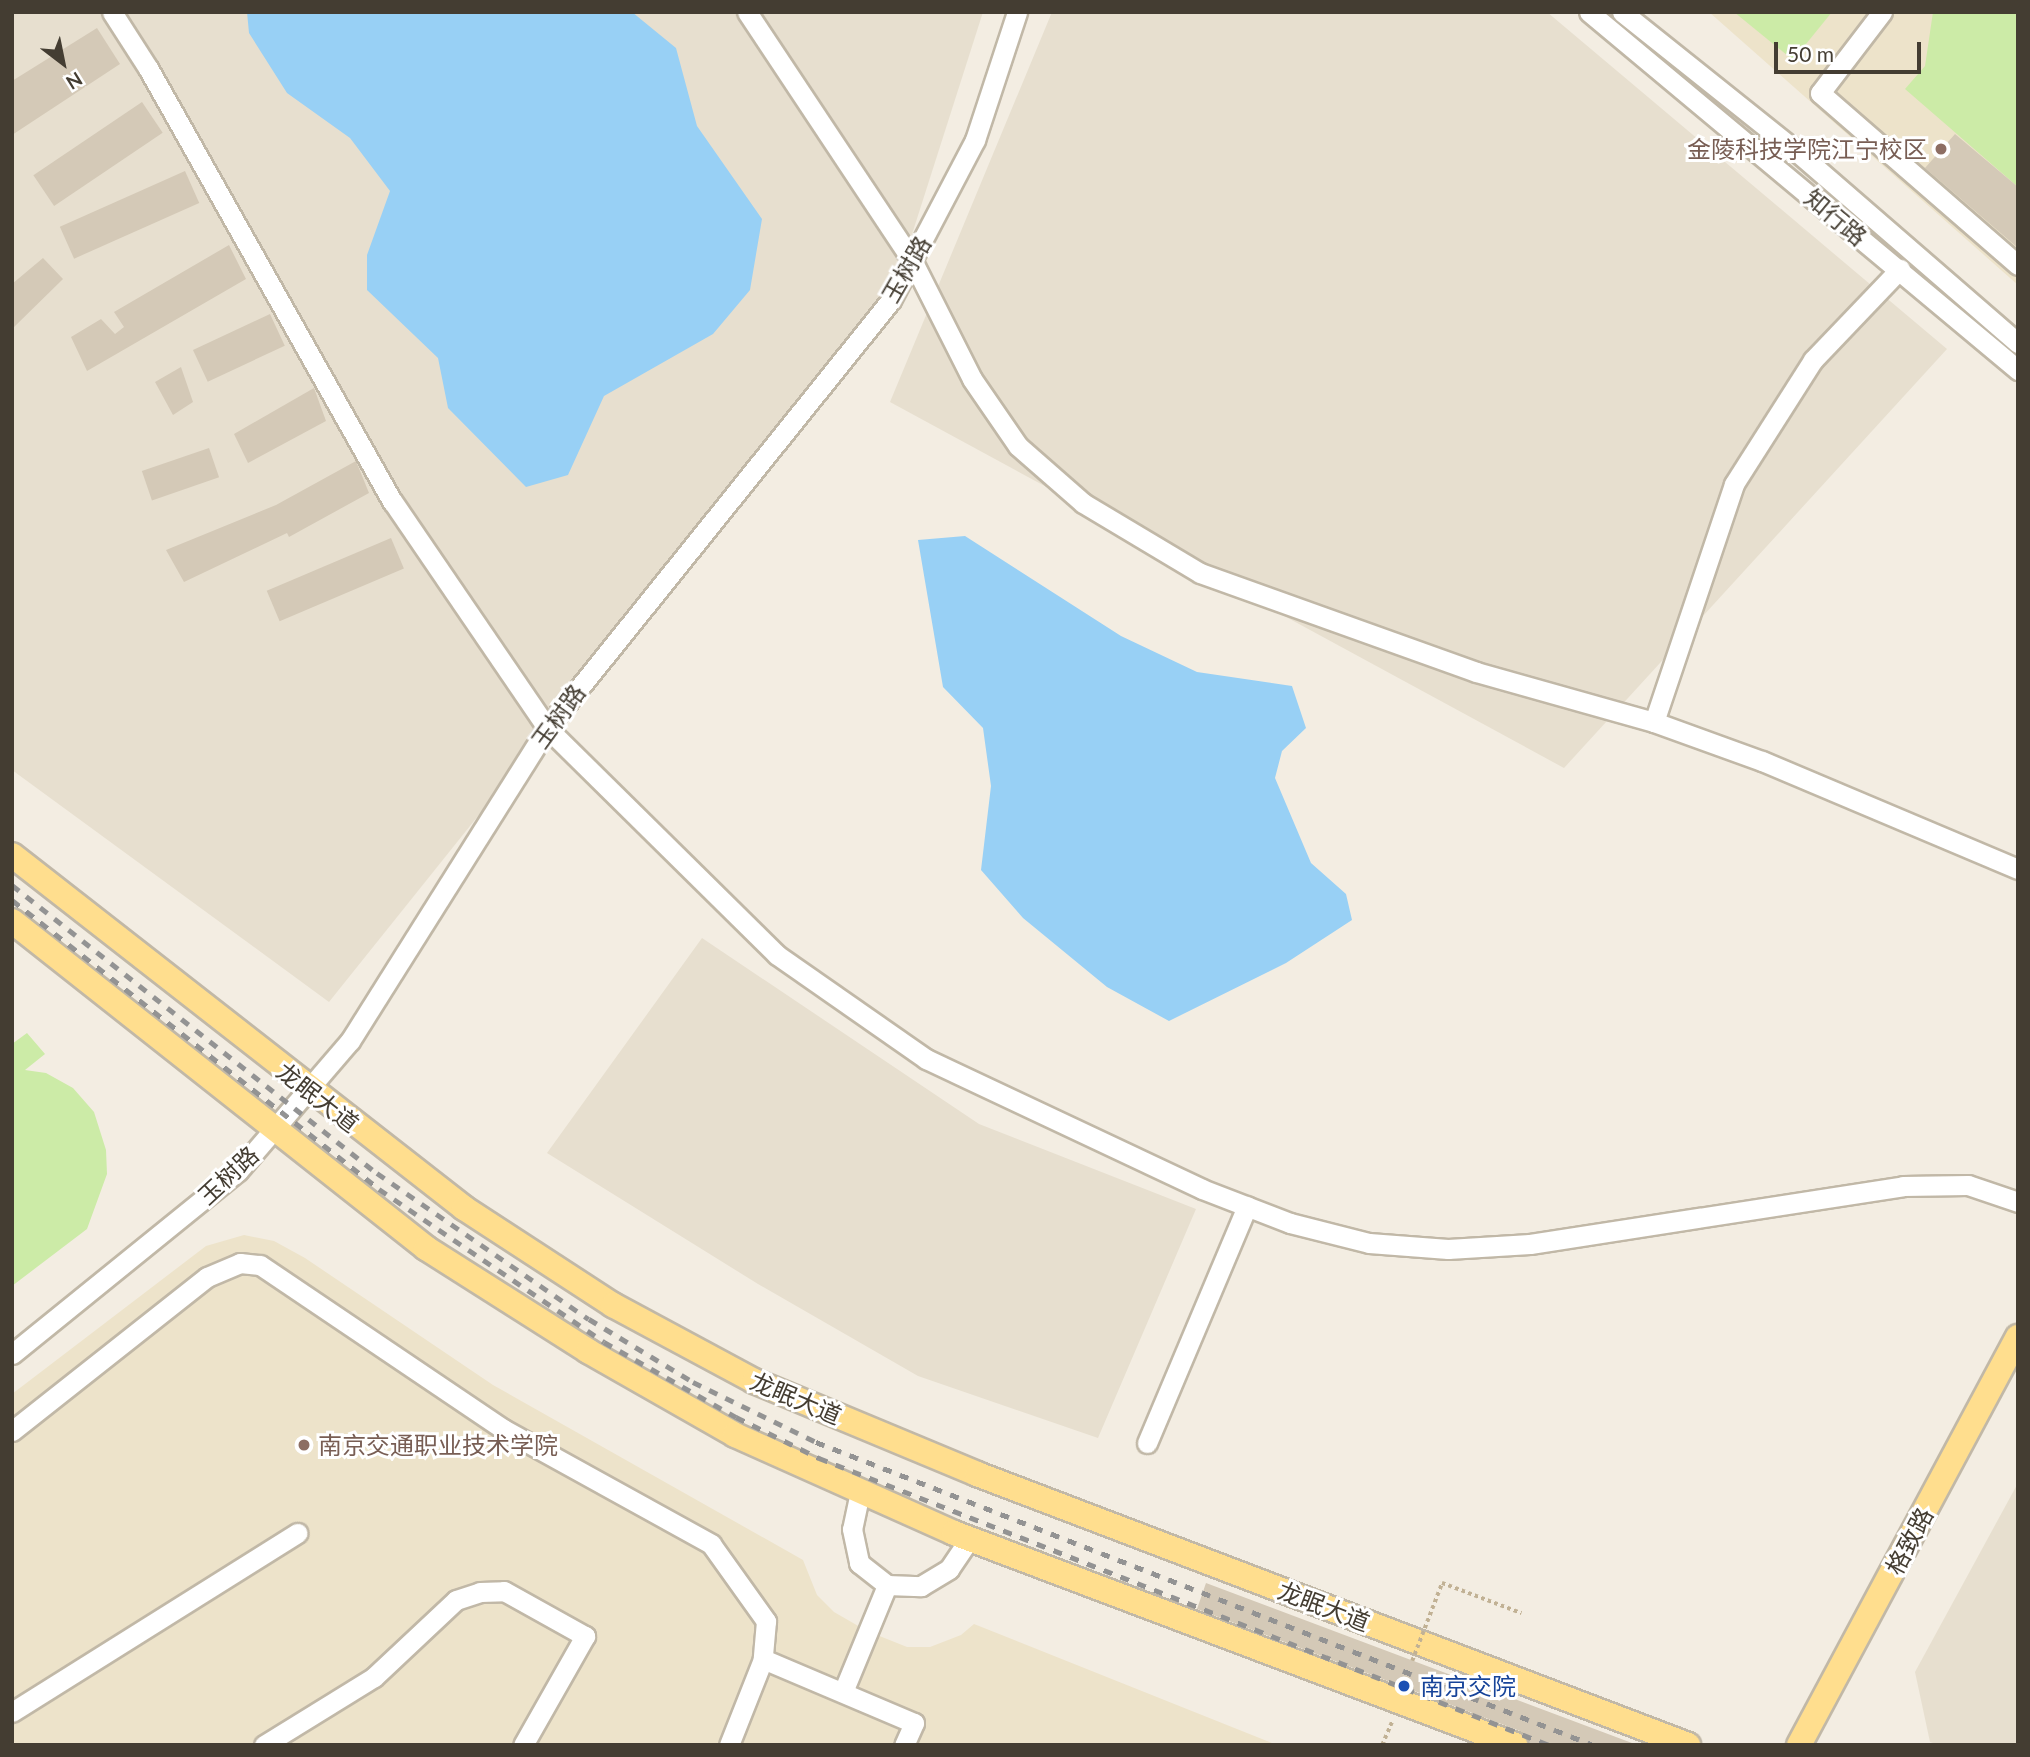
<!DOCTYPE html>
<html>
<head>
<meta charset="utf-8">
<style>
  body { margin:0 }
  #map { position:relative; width:2030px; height:1757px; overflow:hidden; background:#f3ede2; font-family:Lato,"Noto Sans SC",sans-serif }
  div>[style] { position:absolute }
  .residential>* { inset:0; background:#e7dfcf }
  .education>* { inset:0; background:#ede3ca }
  .green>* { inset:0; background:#cceba7 }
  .water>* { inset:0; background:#98d0f5 }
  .building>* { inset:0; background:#d4c9b7; transform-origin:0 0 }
  .path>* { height:3.5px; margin-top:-1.75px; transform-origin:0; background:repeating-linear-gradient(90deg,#c1b194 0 3.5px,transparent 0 7px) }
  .roads { filter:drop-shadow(2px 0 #c1b8a7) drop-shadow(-2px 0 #c1b8a7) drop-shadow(0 2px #c1b8a7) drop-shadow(0 -2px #c1b8a7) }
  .minor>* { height:19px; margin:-9.5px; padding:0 9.5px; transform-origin:9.5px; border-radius:9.5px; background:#fff }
  .major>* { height:24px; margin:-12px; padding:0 12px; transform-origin:12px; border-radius:12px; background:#ffde8e }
  .rail>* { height:5px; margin-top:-2.5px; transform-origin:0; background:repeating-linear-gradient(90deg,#939393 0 9px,transparent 0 18px) }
  .path-bridge>* { height:3.5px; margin-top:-1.75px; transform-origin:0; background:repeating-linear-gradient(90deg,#c1b194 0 3.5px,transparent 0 7px) }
  .dots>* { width:19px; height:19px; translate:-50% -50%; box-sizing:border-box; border:4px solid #fff; border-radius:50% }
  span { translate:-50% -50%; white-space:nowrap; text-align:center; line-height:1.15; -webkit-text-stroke:6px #fff; paint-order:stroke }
  .education-label { font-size:24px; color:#785e54 }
  .right { translate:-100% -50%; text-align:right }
  .left { translate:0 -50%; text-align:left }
  .street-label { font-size:24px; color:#443d32 }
  .transit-label { font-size:24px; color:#164399 }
  .frame { position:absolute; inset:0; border:14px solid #443d32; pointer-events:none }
  .north { position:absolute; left:28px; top:28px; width:70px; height:70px; -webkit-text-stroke:5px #fff; paint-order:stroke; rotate:148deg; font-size:19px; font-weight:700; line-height:28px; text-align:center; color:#443d32 }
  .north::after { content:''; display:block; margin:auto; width:24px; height:32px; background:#443d32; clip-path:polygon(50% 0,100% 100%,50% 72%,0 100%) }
  .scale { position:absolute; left:1774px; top:42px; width:147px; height:32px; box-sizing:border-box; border:4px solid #443d32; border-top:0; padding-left:9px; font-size:21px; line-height:24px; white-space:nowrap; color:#443d32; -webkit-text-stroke:5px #fff; paint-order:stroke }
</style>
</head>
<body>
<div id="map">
  <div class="residential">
    <i style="clip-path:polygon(12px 12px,983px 12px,891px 300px,329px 1002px,12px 770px)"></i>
    <i style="clip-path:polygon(1052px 12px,1547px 12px,1947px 349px,1564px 768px,890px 402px)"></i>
    <i style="clip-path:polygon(702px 938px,979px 1124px,1196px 1209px,1098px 1438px,918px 1376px,758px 1284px,547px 1153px)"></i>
    <i style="clip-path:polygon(2018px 1483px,2018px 1745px,1939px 1745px,1930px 1742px,1915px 1672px)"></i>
  </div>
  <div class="education">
    <i style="clip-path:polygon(1709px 12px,2018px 12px,2018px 285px)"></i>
    <i style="clip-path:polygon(244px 1235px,274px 1241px,305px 1258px,493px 1385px,803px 1560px,817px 1595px,834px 1612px,867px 1631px,907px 1647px,930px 1647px,961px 1635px,974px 1624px,1277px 1745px,12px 1745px,12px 1394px,206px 1246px)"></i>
  </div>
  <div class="green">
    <i style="clip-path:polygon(1734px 12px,1832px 12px,1793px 60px)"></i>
    <i style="clip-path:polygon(1933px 12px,2018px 12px,2018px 187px,1905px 89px,1925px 66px)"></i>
    <i style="clip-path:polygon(27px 1033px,45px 1054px,25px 1070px,46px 1073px,73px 1088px,94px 1112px,106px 1150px,107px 1174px,87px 1229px,12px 1286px,12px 1044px)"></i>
  </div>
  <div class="water">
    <i style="clip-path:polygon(247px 12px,632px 12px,676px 48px,697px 126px,762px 219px,750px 290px,713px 334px,604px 396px,568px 475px,526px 487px,448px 408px,438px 358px,367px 290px,367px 255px,390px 191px,350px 138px,287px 93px,249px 33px)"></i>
    <i style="clip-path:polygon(965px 536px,1121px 636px,1197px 672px,1292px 686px,1306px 728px,1282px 751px,1275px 778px,1311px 863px,1346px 894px,1352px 920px,1286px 963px,1169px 1021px,1107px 987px,1023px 918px,981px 870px,991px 786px,983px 728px,943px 687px,918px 540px)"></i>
  </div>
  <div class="building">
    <i style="clip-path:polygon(97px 28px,120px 64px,12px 135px,12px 81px)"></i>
    <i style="left:142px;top:102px;width:37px;height:131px;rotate:56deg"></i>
    <i style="clip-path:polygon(1955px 134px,2018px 187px,2018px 248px,1925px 168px)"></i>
    <i style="left:185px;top:171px;width:35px;height:137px;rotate:66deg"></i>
    <i style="clip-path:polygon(229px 245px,246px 279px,87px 371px,71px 337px,101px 319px,115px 334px,124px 327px,114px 312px)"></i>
    <i style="clip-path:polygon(43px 258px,63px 279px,12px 329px,12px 284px)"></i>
    <i style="left:270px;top:314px;width:35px;height:85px;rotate:65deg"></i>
    <i style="clip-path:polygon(181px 367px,193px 402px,173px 415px,155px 382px)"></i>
    <i style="clip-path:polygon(314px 388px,326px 421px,248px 463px,234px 434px)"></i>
    <i style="left:209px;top:448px;width:31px;height:71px;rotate:71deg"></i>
    <i style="clip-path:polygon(356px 461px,369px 493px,289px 537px,287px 533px,184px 582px,166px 550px,276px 505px)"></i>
    <i style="left:391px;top:538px;width:33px;height:135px;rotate:67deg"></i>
    <i style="clip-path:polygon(1206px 1583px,1632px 1743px,1632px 1745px,1530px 1745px,1520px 1731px,1197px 1609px)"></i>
  </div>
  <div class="path">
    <i style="left:1382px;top:1745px;width:26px;rotate:-67deg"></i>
  </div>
  <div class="roads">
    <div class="minor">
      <i style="left:112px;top:12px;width:67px;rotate:57.3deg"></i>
      <i style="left:148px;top:68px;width:498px;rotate:60.6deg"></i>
      <i style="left:393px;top:502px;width:273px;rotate:55.7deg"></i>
      <i style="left:547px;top:728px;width:323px;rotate:44.6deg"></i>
      <i style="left:777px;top:955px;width:182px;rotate:34.9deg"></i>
      <i style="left:926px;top:1059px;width:305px;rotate:25.2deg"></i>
      <i style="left:1202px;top:1189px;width:94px;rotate:21.1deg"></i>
      <i style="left:1290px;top:1223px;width:81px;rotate:14.2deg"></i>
      <i style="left:1369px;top:1243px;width:79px;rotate:4.3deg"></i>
      <i style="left:1448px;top:1249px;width:82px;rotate:-3.5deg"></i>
      <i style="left:1530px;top:1244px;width:377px;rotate:-8.8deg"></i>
      <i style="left:1903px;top:1186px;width:65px;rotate:-0.9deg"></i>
      <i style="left:1968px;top:1185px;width:53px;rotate:18.8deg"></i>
      <i style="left:747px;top:12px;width:298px;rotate:56.4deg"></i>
      <i style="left:912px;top:260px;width:133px;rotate:63.2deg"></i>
      <i style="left:972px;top:379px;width:81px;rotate:55.5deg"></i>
      <i style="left:1018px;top:446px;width:86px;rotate:41.2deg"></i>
      <i style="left:1083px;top:503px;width:136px;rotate:30.9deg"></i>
      <i style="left:1200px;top:573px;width:293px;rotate:19.7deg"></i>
      <i style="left:1476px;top:672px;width:185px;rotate:15.7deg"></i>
      <i style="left:1654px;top:722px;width:115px;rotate:19.9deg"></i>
      <i style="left:1762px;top:761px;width:278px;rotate:22.9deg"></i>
      <i style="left:1589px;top:12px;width:559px;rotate:39.84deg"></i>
      <i style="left:1622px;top:12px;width:221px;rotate:38.6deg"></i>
      <i style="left:1795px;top:150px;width:295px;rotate:40.9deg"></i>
      <i style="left:1882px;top:12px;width:102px;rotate:127.4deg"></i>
      <i style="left:1820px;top:93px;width:262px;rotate:41deg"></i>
      <i style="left:1654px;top:722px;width:251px;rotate:-71.4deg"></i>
      <i style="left:1734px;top:484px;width:147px;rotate:-57.5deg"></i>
      <i style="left:1813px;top:360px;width:126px;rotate:-46.3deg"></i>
      <i style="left:12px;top:1354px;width:291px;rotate:-39deg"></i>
      <i style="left:238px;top:1171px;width:172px;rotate:-49.3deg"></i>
      <i style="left:350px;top:1041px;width:370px;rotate:-57.8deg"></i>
      <i style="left:547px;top:728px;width:549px;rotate:-51.21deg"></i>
      <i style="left:891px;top:300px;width:181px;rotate:-62.3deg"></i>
      <i style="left:975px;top:140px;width:135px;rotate:-71.8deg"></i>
      <i style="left:12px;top:1431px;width:248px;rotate:-38.3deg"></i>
      <i style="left:207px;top:1277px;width:36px;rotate:-23deg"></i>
      <i style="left:240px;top:1263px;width:20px;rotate:6deg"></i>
      <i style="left:260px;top:1265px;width:293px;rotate:34deg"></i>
      <i style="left:503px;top:1429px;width:238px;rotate:28.9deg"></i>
      <i style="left:711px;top:1544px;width:95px;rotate:54.5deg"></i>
      <i style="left:766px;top:1621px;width:38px;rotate:95deg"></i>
      <i style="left:1147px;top:1443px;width:257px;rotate:-67.1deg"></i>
      <i style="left:860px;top:1492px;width:38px;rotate:102deg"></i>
      <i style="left:852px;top:1529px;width:35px;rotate:78deg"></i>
      <i style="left:859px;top:1563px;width:36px;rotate:38deg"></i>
      <i style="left:887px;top:1585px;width:34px;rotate:2deg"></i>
      <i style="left:921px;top:1586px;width:33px;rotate:-31deg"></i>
      <i style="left:949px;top:1569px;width:37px;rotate:-56deg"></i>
      <i style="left:843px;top:1692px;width:116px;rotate:-67.6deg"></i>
      <i style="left:12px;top:1712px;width:337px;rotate:-32.1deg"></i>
      <i style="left:264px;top:1745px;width:129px;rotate:-31.7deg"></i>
      <i style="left:374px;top:1677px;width:112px;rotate:-43.2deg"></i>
      <i style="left:456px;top:1600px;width:25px;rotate:-18deg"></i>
      <i style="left:480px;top:1592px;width:24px;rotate:-2deg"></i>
      <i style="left:504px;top:1591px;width:93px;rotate:29.1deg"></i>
      <i style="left:585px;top:1636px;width:125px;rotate:119.6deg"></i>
      <i style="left:729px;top:1745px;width:92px;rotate:-68.4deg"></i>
      <i style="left:763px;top:1659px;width:164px;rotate:23deg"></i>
      <i style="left:914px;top:1723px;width:24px;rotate:114deg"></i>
    </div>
    <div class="major">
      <i style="left:12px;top:855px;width:574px;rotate:37.99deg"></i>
      <i style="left:464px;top:1208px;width:178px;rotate:33.1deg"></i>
      <i style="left:613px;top:1305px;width:160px;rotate:28.3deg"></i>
      <i style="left:754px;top:1381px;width:242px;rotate:22.6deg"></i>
      <i style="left:977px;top:1474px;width:761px;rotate:20.86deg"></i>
      <i style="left:12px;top:921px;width:528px;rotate:38.3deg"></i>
      <i style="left:426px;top:1248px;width:192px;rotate:32.4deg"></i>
      <i style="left:588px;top:1351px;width:169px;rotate:29.7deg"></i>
      <i style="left:735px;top:1435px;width:240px;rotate:24.1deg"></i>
      <i style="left:954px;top:1533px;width:600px;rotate:20.7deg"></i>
      <i style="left:1799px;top:1745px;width:463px;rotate:-61.8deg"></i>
    </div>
  </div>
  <div class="rail">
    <i style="left:12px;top:885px;width:465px;rotate:38.3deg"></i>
    <i style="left:377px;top:1173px;width:257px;rotate:34.6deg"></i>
    <i style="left:589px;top:1319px;width:122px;rotate:31.2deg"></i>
    <i style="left:693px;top:1382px;width:137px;rotate:26deg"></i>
    <i style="left:816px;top:1442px;width:834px;rotate:21.3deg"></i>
    <i style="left:12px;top:900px;width:467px;rotate:38.2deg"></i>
    <i style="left:379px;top:1189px;width:272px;rotate:34.2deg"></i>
    <i style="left:604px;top:1342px;width:152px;rotate:29.6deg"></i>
    <i style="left:736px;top:1417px;width:93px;rotate:26.3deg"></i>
    <i style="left:819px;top:1458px;width:784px;rotate:21.46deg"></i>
  </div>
  <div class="path-bridge">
    <i style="left:1412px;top:1661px;width:84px;rotate:-69deg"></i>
    <i style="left:1442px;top:1583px;width:85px;rotate:20.8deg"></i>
  </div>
  <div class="dots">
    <i style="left:1941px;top:149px;background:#8d6e63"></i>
    <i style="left:304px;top:1445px;background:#8d6e63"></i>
    <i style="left:1404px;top:1686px;background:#1a4fb4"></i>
  </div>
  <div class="education-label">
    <span class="right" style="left:1927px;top:149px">金陵科技学院江宁校区</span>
    <span class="left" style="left:318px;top:1445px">南京交通职业技术学院</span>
  </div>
  <div class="street-label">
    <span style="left:1836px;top:217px;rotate:40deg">知行路</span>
    <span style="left:906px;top:269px;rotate:-60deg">玉树路</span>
    <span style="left:558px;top:716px;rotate:-54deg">玉树路</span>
    <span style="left:318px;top:1097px;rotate:38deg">龙眠大道</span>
    <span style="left:228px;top:1175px;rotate:-43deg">玉树路</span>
    <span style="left:796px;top:1398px;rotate:23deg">龙眠大道</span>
    <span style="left:1909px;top:1541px;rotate:-62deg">格致路</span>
    <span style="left:1324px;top:1606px;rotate:21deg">龙眠大道</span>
  </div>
  <div class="transit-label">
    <span class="left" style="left:1420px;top:1686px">南京交院</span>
  </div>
  <div class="frame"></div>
  <div class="north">N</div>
  <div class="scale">50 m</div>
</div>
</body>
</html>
